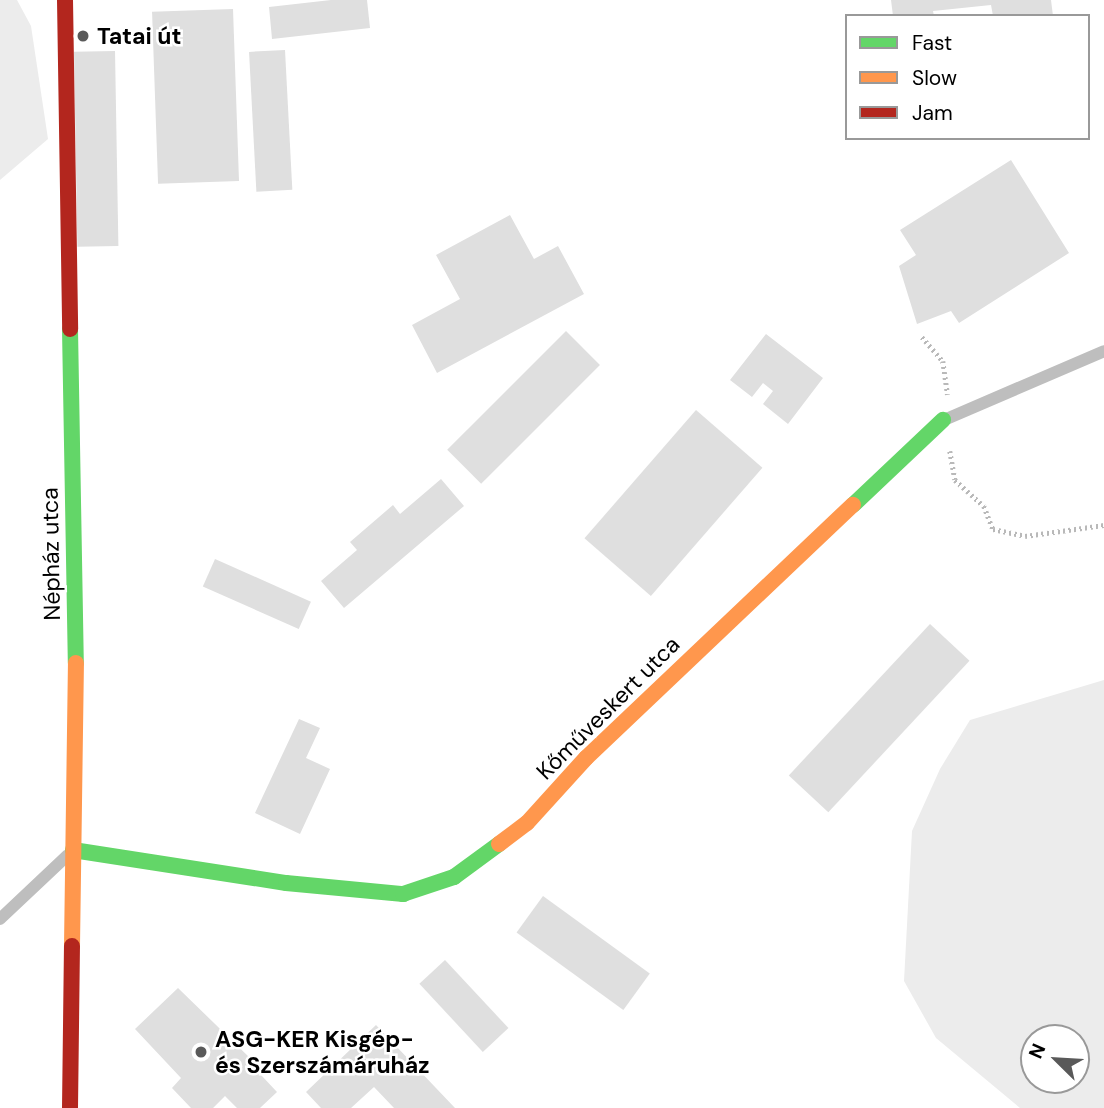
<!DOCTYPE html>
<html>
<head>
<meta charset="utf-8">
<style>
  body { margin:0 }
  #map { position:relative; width:1104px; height:1108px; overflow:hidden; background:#fff; font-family:"DM Sans",sans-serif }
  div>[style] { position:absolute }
  .green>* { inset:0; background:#ececec }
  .building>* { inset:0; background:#dfdfdf; transform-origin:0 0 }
  .path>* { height:4.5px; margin-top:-2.25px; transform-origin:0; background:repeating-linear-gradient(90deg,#b9b9b9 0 2px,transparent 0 5.5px) }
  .lane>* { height:12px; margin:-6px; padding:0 6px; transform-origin:6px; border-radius:6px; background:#bebebe }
  .fast>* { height:16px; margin:-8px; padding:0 8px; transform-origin:8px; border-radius:8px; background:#63d668 }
  .slow>* { height:16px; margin:-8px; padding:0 8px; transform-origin:8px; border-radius:8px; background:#ff974d }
  .jam>* { height:16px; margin:-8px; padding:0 8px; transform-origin:8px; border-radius:8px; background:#b3261e }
  .dots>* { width:19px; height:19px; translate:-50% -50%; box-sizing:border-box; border:4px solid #fff; border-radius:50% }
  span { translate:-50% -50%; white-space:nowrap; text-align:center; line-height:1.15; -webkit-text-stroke:5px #fff; paint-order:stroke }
  .poi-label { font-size:23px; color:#000; font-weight:700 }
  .left { translate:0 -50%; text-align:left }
  .street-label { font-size:23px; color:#000 }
  .legend { position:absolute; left:845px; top:14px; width:245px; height:126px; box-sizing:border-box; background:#fff; border:2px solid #999; margin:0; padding:9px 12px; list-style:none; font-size:21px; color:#000 }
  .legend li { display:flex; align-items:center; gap:14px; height:35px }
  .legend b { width:35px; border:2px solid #999 }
  .north { position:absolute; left:1020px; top:1024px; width:70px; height:70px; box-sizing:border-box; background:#fff; border:2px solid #999; border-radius:50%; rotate:294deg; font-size:19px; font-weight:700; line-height:28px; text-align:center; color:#000 }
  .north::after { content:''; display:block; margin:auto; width:24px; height:32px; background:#595959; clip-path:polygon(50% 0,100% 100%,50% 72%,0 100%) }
</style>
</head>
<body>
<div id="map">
  <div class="green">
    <i style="clip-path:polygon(0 0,17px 0,31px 26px,48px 139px,0 180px)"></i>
    <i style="clip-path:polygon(evenodd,1104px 680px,1104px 1108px,1020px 1108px,936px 1038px,904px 981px,912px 831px,940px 769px,970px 720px,1104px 680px,1034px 1038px,1076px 1038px,1076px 1080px,1034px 1080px,1034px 1038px)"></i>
  </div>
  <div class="building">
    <i style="clip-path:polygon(331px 0,367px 0,370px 28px,272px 39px,269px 7px)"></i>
    <i style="clip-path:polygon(891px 0,1051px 0,1053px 16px,993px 16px,991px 5px,933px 11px,934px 16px,893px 16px)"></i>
    <i style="left:233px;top:9px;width:172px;height:81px;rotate:88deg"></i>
    <i style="left:285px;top:50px;width:140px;height:36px;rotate:87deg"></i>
    <i style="left:115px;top:51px;width:195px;height:41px;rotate:89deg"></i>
    <i style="clip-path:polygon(1011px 160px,1069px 253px,959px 323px,951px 311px,917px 324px,899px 266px,916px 255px,900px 230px)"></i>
    <i style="clip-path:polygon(510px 215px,534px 259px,558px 246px,584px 294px,437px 373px,412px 325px,460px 299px,436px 255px)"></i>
    <i style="left:566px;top:331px;width:48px;height:168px;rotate:45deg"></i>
    <i style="clip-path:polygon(766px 334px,823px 378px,788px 424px,763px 404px,773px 391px,763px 383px,752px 397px,730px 380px)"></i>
    <i style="left:696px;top:410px;width:88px;height:170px;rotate:41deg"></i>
    <i style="clip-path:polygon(441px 479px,464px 506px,344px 608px,321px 581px,357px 550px,350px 542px,393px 505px,400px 514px)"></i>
    <i style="left:215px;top:559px;width:105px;height:30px;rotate:24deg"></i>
    <i style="left:930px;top:624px;width:54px;height:207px;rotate:43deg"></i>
    <i style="clip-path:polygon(299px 719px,320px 728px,306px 758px,330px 769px,300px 834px,255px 813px)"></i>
    <i style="left:543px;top:896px;width:132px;height:45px;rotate:36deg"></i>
    <i style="left:445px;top:960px;width:93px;height:35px;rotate:47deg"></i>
    <i style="clip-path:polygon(178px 988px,251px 1059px,248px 1061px,277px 1092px,260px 1108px,237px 1108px,225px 1096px,213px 1108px,191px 1108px,172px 1088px,181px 1078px,135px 1029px)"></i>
    <i style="clip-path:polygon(376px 1025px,455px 1108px,394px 1108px,374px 1087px,351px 1108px,321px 1108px,306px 1092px)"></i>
  </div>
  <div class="path">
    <i style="left:922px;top:337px;width:32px;rotate:49deg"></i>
    <i style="left:943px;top:361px;width:34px;rotate:82deg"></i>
    <i style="left:950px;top:451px;width:29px;rotate:80deg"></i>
    <i style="left:955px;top:480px;width:39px;rotate:42deg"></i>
    <i style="left:984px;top:506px;width:25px;rotate:69deg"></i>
    <i style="left:993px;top:529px;width:33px;rotate:12deg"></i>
    <i style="left:1025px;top:536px;width:80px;rotate:-7.9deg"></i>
  </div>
  <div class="lane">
    <i style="left:944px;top:420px;width:174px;rotate:-23.3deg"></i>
    <i style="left:0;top:919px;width:93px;rotate:-43.3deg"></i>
  </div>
  <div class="fast">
    <i style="left:70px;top:329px;width:334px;rotate:89deg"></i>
    <i style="left:853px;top:505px;width:124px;rotate:-43.4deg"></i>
    <i style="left:73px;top:850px;width:216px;rotate:8.8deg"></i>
    <i style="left:286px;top:883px;width:118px;rotate:5.4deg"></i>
    <i style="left:403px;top:894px;width:54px;rotate:-18.4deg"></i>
    <i style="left:454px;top:877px;width:56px;rotate:-36.3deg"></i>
  </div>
  <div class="slow">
    <i style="left:499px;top:844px;width:35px;rotate:-37deg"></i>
    <i style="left:527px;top:823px;width:88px;rotate:-47.8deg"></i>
    <i style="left:586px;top:758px;width:368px;rotate:-43.5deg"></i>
    <i style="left:72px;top:946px;width:283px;rotate:-89.2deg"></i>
  </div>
  <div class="jam">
    <i style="left:65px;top:0;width:329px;rotate:89.1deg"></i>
    <i style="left:70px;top:1108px;width:162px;rotate:-89.3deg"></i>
  </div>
  <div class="dots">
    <i style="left:83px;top:36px;background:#595959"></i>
    <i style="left:201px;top:1052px;background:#595959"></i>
  </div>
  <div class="poi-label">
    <span class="left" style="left:97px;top:36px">Tatai út</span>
    <span class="left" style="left:215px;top:1052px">ASG-KER Kisgép-<br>és Szerszámáruház</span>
  </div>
  <div class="street-label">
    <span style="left:51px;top:554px;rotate:-91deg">Népház utca</span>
    <span style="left:608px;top:708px;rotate:-45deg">Kőműveskert utca</span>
  </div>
  <ul class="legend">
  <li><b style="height:9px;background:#63d668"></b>Fast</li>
  <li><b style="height:9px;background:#ff974d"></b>Slow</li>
  <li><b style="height:9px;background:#b3261e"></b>Jam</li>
  </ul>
  <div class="north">N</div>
</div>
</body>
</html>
